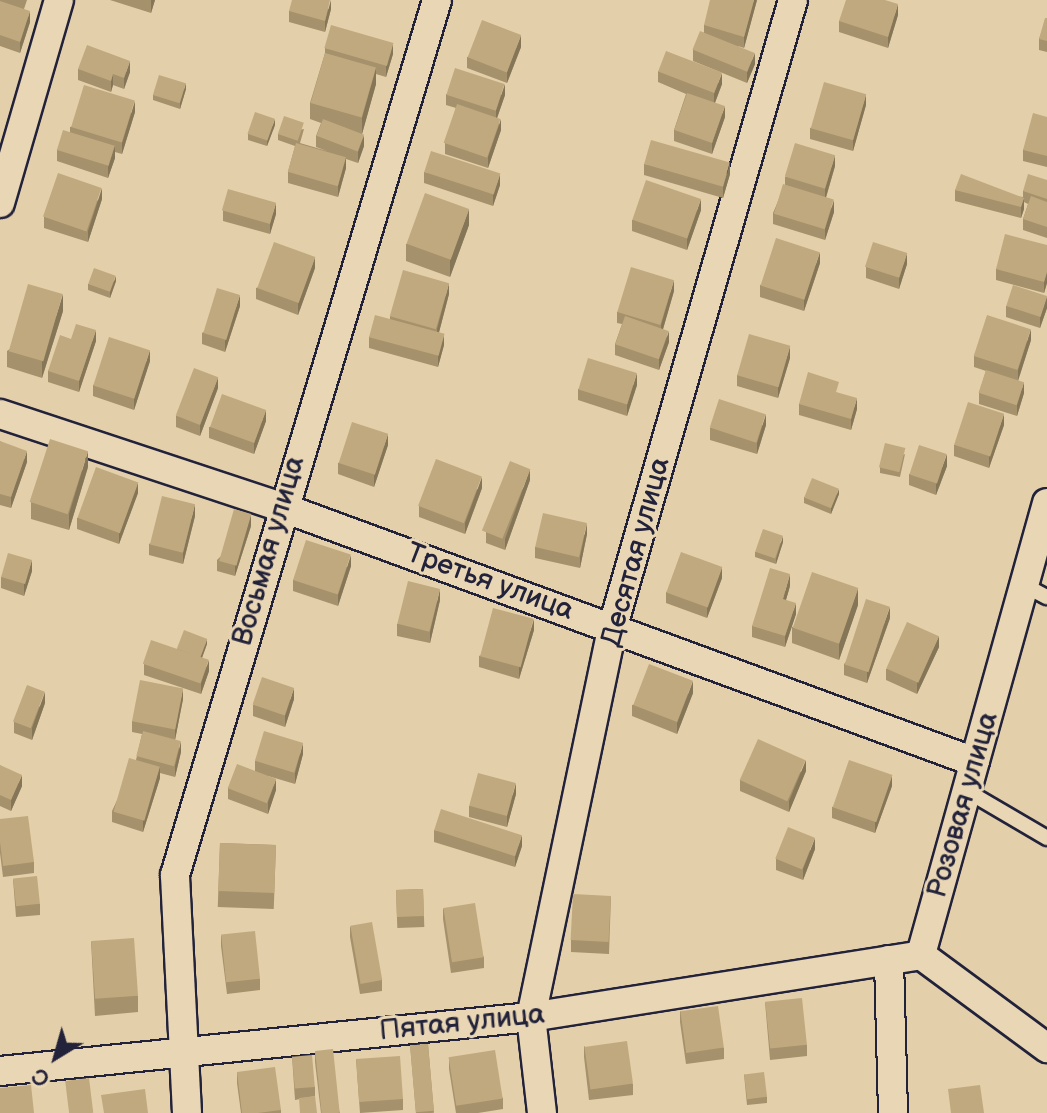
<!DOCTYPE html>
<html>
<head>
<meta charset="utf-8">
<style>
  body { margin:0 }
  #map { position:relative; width:1047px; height:1113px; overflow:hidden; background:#e3cfaa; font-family:"Balsamiq Sans",sans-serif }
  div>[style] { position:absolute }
  .roads { filter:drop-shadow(2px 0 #22223b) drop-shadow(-2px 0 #22223b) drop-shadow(0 2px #22223b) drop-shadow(0 -2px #22223b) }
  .lane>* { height:14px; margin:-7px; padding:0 7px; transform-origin:7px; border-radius:7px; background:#e9d6b4 }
  .street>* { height:28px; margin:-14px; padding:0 14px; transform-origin:14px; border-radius:14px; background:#e9d6b4 }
  .wall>* { inset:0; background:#a5916c; transform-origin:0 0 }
  .shaded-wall>* { inset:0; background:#867658 }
  .building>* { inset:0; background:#c0a97e; transform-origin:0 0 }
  span { translate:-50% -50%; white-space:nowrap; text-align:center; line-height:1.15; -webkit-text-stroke:6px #e9d6b4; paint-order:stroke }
  .street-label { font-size:28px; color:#22223b }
  .north { position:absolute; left:16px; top:1017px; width:80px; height:80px; -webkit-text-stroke:6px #e9d6b4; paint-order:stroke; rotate:217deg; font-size:22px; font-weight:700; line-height:32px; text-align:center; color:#22223b }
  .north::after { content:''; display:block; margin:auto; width:28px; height:36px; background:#22223b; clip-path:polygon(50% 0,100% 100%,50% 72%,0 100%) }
</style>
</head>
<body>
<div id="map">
  <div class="roads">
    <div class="lane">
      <i style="left:1024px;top:585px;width:26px;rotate:28deg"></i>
      <i style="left:967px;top:791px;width:93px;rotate:30.4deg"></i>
    </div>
    <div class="street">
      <i style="left:0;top:203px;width:211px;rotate:-73.8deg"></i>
      <i style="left:0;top:414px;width:296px;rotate:18.3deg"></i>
      <i style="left:281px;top:507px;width:739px;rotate:20.18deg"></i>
      <i style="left:1047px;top:503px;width:469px;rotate:105.6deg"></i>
      <i style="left:921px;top:955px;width:157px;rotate:36.4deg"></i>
      <i style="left:889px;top:960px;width:153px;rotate:88.5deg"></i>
      <i style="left:0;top:1071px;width:534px;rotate:-5.81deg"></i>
      <i style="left:531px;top:1017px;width:395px;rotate:-9deg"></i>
      <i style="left:187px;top:1113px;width:238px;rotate:-92.9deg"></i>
      <i style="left:175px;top:875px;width:913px;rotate:-73.33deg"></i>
      <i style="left:542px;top:1113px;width:97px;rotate:-96.5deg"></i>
      <i style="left:531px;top:1017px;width:400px;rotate:-78.2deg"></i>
      <i style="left:613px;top:626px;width:651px;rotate:-73.96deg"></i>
    </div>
  </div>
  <div class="wall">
    <i style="clip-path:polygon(0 0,27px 0,24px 9px,30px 22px,20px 53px,0 46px)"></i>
    <i style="clip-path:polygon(110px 0,155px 0,151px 13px)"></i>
    <i style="clip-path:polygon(757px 0,744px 48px,738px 46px,755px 64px,747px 83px,693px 61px,693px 50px,704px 32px,704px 25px)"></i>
    <i style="clip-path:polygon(331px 9px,325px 32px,289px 22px,289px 11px)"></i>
    <i style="clip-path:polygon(898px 15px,888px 48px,839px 32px,839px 21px)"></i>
    <i style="clip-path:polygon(1047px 18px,1047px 52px,1039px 50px,1039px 39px)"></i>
    <i style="clip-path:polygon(521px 47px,507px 83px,467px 68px,467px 57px)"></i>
    <i style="clip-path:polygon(325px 48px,393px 54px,386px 77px,376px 74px,376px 84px,362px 134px,364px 146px,358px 163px,346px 159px,346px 168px,338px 197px,288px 183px,288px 172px,295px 146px,278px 140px,278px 134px,304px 129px,300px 143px,327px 151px,316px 147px,316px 136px,321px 123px,310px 119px,310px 103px,325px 53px)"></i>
    <i style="clip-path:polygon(78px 69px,130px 72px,124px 89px,113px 85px,111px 92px,78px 80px)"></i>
    <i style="clip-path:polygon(658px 71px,722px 84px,715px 103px,725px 117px,712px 154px,674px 141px,674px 130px,686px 94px,658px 82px)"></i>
    <i style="clip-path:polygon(186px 89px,180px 109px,153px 100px,153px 95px)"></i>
    <i style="clip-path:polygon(446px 94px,505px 95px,497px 118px,501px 130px,488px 168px,445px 154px,445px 143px,456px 108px,446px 105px)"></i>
    <i style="clip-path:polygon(866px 105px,853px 151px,810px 139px,810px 128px)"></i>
    <i style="clip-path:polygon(135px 112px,122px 154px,115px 152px,115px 158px,108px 178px,57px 161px,57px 150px,70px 132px,70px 127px)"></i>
    <i style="clip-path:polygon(1047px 117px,1047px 167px,1023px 161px,1023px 150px)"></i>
    <i style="clip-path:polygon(275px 125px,267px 146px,248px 140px,248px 134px)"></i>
    <i style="clip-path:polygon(644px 164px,730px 174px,723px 198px,644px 175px)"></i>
    <i style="clip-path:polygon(835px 166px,826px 198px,834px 212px,825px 240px,773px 224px,773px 213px,785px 185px,785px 177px)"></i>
    <i style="clip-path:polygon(424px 172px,500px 185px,493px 206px,424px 183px)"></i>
    <i style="clip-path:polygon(1047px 180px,1047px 238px,1023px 230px,1023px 219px,1028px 204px,1024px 202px,1024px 209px,1021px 218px,955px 201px,955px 190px,1023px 197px,1023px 191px)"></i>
    <i style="clip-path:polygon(102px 199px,88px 242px,44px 228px,44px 217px)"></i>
    <i style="clip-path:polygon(223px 210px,276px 214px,270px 234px,223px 221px)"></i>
    <i style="clip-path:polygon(701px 210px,687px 250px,632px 231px,632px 220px)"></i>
    <i style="clip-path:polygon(469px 225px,450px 277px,406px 261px,406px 244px)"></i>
    <i style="clip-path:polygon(1047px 245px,1047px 283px,1044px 293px,996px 280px,996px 269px)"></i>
    <i style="clip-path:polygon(820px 263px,804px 311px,760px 297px,760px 285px)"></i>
    <i style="clip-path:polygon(907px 264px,899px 289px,866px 278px,866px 267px)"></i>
    <i style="clip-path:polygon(315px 268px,298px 315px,256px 299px,256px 288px)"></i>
    <i style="clip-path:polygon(116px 281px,110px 298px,88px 290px,88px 284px)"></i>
    <i style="clip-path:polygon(674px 291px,663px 329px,669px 342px,659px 370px,615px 355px,615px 344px,622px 324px,617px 323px,617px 312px)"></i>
    <i style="clip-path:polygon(449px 294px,439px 332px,444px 345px,438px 367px,369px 348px,369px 337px,390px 319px,390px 316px)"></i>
    <i style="clip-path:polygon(240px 306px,225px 352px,202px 344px,202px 333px)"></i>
    <i style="clip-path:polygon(1006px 306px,1047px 308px,1040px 328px,1006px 317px)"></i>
    <i style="clip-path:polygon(63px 311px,42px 378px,7px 367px,7px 351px)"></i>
    <i style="clip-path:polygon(71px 339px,96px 341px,79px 392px,48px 382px,48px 371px)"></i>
    <i style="clip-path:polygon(1031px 340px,1018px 380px,1024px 393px,1017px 416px,979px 404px,979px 393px,986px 371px,974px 367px,974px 356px)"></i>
    <i style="clip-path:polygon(790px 358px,778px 398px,737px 386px,737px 375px)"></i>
    <i style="clip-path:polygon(150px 361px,134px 410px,93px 396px,93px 385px)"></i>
    <i style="clip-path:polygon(637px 385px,627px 416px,578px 400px,578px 389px)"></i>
    <i style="clip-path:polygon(218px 388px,200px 436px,176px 427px,176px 416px)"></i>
    <i style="clip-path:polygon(839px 393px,857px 409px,851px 430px,799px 415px,799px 404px)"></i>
    <i style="clip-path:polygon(266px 421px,254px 454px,209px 438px,209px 427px)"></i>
    <i style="clip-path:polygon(766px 425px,757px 454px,710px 440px,710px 428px)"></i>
    <i style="clip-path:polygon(1004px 425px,989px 468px,954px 456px,954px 445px)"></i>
    <i style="clip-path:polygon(0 441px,27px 462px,11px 508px,0 505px)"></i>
    <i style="clip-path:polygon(388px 445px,374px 487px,338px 474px,338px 463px)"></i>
    <i style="clip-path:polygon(905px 454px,900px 477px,880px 473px,880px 467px)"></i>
    <i style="clip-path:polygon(947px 466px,936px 495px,909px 485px,909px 474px)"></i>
    <i style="clip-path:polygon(88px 467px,69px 530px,31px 519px,31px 502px)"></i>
    <i style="clip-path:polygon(530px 480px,505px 550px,486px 543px,486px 532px)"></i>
    <i style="clip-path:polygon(482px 488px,465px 534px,419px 517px,419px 506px)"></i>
    <i style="clip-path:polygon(138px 493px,119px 544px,77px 529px,77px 518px)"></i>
    <i style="clip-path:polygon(839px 494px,831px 514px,804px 503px,804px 497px)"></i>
    <i style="clip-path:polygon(195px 516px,183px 564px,149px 555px,149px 544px)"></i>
    <i style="clip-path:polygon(251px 526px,235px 576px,217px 571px,217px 560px)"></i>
    <i style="clip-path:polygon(587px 534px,580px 568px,535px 558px,535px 547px)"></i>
    <i style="clip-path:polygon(783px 542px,776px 564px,755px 557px,755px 552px)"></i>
    <i style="clip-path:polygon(351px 566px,338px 606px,293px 591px,293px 580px)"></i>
    <i style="clip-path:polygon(32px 571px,24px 596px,1px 588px,1px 577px)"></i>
    <i style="clip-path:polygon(722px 578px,707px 618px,666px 603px,666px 592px)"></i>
    <i style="clip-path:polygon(790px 586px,786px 600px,796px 614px,785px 647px,752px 637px,752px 626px)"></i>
    <i style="clip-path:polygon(440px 600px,430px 643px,397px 636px,397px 624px)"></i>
    <i style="clip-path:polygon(858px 605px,839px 660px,792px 643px,792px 627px)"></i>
    <i style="clip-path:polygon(890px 618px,867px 683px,844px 675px,844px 664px)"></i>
    <i style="clip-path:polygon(534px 630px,519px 679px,479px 667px,479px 656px)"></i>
    <i style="clip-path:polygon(207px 644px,202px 658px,209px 671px,201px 694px,144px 675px,144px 664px,177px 649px)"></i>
    <i style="clip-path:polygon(939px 647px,917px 694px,886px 680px,886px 669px)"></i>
    <i style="clip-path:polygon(693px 693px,677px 734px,632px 716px,632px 705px)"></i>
    <i style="clip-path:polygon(183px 699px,175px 740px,181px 752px,175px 777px,160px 773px,160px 778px,143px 832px,112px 822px,112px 811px,136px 760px,142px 734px,132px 732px,132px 721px)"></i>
    <i style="clip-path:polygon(294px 699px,285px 727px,253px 716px,253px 705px)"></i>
    <i style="clip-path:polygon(45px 703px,32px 740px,14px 733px,14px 722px)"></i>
    <i style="clip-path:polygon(303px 754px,295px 784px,268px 776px,276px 790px,268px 814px,228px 799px,228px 788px,255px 771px,255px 761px)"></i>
    <i style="clip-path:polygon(0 765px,22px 786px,11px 811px,0 806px)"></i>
    <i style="clip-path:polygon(806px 771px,789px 812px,740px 791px,740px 780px)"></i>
    <i style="clip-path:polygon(892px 786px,875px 833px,832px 818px,832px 807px)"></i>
    <i style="clip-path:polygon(516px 794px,507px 827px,469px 817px,469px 806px)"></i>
    <i style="clip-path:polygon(0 819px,34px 862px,34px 873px,3px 877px,0 853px)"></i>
    <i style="clip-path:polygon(434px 830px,522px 846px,515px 867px,434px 842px)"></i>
    <i style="left:220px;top:843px;width:56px;height:64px;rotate:2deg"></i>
    <i style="clip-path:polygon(815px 849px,803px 880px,776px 870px,776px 859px)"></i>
    <i style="clip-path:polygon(13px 879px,40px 904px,40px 915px,16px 917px)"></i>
    <i style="left:423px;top:889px;width:38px;height:27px;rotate:88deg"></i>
    <i style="clip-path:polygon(611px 896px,609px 954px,571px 952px,571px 940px)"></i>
    <i style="clip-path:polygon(443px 908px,484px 957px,484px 968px,451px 973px,443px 919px)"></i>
    <i style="clip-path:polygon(350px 926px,382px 980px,382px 991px,360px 994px,350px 937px)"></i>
    <i style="clip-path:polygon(221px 935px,260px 979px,260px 990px,227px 994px,221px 946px)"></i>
    <i style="clip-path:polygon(91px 941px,138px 996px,138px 1012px,95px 1016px)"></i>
    <i style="clip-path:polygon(765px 1002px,807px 1045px,807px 1056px,770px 1060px)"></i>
    <i style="clip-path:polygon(680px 1011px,724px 1048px,724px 1059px,686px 1064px,680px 1022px)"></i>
    <i style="left:428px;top:1044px;width:69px;height:18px;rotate:85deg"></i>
    <i style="clip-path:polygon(584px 1046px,633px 1084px,633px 1095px,589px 1100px,584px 1057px)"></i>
    <i style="clip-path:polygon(315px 1051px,340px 1113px,321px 1113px,315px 1062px)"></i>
    <i style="clip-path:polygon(292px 1056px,315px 1087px,315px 1096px,295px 1100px)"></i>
    <i style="clip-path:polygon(449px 1058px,503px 1098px,503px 1109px,478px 1113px,456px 1113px,449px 1069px)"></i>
    <i style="clip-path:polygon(356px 1059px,403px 1099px,403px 1110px,360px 1113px)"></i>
    <i style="clip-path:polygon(237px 1072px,281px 1110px,281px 1113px,241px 1113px,237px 1083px)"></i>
    <i style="clip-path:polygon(744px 1074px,767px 1097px,767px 1103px,747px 1105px)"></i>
  </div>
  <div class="shaded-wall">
    <i style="clip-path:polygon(151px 0,155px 0,151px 13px)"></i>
    <i style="clip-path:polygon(331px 0,331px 9px,325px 32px,325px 21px)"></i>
    <i style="clip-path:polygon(754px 0,757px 0,744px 48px,744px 37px)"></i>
    <i style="clip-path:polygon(898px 4px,898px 15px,888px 48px,888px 37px)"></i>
    <i style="clip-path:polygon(30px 11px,30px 22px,20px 53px,20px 42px)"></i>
    <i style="clip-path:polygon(521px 35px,521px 47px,507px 83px,507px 72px)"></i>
    <i style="clip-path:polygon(393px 43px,393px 54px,386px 77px,386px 66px)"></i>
    <i style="clip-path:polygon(755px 53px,755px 64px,747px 83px,747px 72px)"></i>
    <i style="clip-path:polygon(130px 61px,130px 72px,124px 89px,124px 78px)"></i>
    <i style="clip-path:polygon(376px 68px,376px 84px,362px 134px,362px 118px)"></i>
    <i style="clip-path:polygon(722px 73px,722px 84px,714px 105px,714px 94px)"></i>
    <i style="clip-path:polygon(113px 74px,113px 85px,111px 92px,111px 81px)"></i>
    <i style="clip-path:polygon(186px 83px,186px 89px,180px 109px,180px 103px)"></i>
    <i style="clip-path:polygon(505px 84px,505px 95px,496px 121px,496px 110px)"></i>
    <i style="clip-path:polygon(866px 94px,866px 105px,853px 151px,853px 140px)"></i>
    <i style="clip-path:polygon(135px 101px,135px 112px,122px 154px,122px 143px)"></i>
    <i style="clip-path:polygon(725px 106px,725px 117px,712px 154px,712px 143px)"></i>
    <i style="clip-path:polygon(275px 119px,275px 125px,267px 146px,267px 141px)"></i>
    <i style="clip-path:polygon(501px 119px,501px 130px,488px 168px,488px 157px)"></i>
    <i style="clip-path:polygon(364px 135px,364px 146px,358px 163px,358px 152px)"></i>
    <i style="clip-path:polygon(115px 146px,115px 158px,108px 178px,108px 167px)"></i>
    <i style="clip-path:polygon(835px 155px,835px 166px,825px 200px,825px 189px)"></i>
    <i style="clip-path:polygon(346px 157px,346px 168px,338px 197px,338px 186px)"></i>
    <i style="clip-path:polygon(730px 163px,730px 174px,723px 198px,723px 187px)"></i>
    <i style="clip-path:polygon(500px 174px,500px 185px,493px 206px,493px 195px)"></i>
    <i style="clip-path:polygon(102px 188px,102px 199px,88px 242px,88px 231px)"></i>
    <i style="clip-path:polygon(1024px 198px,1024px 209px,1021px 218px,1021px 207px)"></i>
    <i style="clip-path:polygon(701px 199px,701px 210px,687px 250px,687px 239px)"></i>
    <i style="clip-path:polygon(834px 200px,834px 212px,825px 240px,825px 229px)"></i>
    <i style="clip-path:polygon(276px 203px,276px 214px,270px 234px,270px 223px)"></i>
    <i style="clip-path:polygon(469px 209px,469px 225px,450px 277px,450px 260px)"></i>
    <i style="clip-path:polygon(820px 252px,820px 263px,804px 311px,804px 300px)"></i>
    <i style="clip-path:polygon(907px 253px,907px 264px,899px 289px,899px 278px)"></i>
    <i style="clip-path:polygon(315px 257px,315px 268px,298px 315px,298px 304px)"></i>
    <i style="clip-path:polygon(1047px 272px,1047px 283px,1044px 293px,1044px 282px)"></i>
    <i style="clip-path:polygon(116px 276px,116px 281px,110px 298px,110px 292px)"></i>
    <i style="clip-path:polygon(674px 280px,674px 291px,661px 336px,661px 325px)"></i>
    <i style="clip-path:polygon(449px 283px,449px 294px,437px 340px,437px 329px)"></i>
    <i style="clip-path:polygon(63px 294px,63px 311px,42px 378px,42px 362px)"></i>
    <i style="clip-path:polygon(240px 295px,240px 306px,225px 352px,225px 341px)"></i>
    <i style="clip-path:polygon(1047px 296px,1047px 308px,1040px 328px,1040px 317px)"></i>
    <i style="clip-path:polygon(1031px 329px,1031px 340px,1018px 381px,1018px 370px)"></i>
    <i style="clip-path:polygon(96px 330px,96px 341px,79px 392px,79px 381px)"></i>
    <i style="clip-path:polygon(669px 331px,669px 342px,659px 370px,659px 359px)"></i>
    <i style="clip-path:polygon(444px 334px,444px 345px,438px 367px,438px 356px)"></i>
    <i style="clip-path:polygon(790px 346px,790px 358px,778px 398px,778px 387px)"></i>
    <i style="clip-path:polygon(150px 350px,150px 361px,134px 410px,134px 399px)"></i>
    <i style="clip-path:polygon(637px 373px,637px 385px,627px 416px,627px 405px)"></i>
    <i style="clip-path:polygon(218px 377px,218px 388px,200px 436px,200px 425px)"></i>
    <i style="clip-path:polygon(1024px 382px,1024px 393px,1017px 416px,1017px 405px)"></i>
    <i style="clip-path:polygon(857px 398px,857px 409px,851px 430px,851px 419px)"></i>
    <i style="clip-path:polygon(266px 410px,266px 421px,254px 454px,254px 443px)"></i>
    <i style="clip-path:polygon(766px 414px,766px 425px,757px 454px,757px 443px)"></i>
    <i style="clip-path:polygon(1004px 414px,1004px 425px,989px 468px,989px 457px)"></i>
    <i style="clip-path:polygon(388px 434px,388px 445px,374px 487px,374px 476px)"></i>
    <i style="clip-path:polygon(27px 451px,27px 462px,11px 508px,11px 497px)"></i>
    <i style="clip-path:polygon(88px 451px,88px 467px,69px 530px,69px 514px)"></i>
    <i style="clip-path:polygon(947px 454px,947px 466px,936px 495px,936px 484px)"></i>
    <i style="clip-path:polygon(530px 469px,530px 480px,505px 550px,505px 539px)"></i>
    <i style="clip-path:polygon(482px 477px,482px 488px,465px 534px,465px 523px)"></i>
    <i style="clip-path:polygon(138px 482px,138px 493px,119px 544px,119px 533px)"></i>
    <i style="clip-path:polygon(839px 489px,839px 494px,831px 514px,831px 508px)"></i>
    <i style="clip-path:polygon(195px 504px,195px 516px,183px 564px,183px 553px)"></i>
    <i style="clip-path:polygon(251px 514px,251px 526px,235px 576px,235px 565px)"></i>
    <i style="clip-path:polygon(587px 523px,587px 534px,580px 568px,580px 557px)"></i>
    <i style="clip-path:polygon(783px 536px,783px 542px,776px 564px,776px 559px)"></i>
    <i style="clip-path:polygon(351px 555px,351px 566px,338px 606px,338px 595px)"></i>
    <i style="clip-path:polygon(32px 560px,32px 571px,24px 596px,24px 584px)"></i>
    <i style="clip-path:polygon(722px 567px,722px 578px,707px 618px,707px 607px)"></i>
    <i style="clip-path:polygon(790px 574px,790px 586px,783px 610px,783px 599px)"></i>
    <i style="clip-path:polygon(858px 588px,858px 605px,839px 660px,839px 643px)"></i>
    <i style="clip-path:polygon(440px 589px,440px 600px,430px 643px,430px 632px)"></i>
    <i style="clip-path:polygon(796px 603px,796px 614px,785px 647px,785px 636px)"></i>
    <i style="clip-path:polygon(890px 607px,890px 618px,867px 683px,867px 672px)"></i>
    <i style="clip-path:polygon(534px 619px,534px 630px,519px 679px,519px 668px)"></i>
    <i style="clip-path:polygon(939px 636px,939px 647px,917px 694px,917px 683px)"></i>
    <i style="clip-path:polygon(207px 639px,207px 644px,200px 663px,200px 658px)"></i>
    <i style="clip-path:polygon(209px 660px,209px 671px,201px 694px,201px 683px)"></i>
    <i style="clip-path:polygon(693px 681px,693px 693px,677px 734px,677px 723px)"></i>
    <i style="clip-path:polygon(183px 688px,183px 699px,175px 740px,175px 729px)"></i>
    <i style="clip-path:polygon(294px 688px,294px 699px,285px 727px,285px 716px)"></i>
    <i style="clip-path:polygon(45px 692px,45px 703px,32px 740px,32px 728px)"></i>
    <i style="clip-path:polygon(181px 741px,181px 752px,175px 777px,175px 766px)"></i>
    <i style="clip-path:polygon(303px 743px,303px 754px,295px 784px,295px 773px)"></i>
    <i style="clip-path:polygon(806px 760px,806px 771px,789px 812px,789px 801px)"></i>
    <i style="clip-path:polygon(160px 767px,160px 778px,143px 832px,143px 821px)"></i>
    <i style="clip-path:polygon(22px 775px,22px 786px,11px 811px,11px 800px)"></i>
    <i style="clip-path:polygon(892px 775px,892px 786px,875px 833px,875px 822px)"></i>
    <i style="clip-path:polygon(276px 779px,276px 790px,268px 814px,268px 802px)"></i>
    <i style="clip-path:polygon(516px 783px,516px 794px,507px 827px,507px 816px)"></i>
    <i style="clip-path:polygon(522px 835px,522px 846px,515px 867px,515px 856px)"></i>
    <i style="clip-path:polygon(815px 838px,815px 849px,803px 880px,803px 869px)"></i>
  </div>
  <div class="building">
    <i style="clip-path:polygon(292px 0,330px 0,325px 21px,289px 11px)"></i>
    <i style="clip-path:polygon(710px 0,754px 0,744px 37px,704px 25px)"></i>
    <i style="clip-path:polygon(846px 0,885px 0,898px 4px,888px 37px,839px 21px)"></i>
    <i style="clip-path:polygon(0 1px,30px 11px,20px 42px,0 35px)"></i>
    <i style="clip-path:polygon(1045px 18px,1047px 18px,1047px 41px,1039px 39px)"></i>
    <i style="left:482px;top:20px;width:42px;height:40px;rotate:21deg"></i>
    <i style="left:331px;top:25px;width:65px;height:24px;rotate:16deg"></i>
    <i style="left:700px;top:31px;width:59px;height:20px;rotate:22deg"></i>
    <i style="clip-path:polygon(87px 45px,130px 61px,124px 78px,113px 74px,111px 81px,78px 69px)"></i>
    <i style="left:666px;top:51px;width:60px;height:22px;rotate:21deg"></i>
    <i style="left:325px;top:53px;width:53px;height:52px;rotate:16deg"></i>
    <i style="left:455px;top:68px;width:52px;height:28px;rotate:18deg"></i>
    <i style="left:159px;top:75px;width:28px;height:21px;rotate:17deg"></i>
    <i style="left:824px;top:82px;width:44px;height:48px;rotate:16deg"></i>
    <i style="left:84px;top:85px;width:53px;height:44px;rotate:17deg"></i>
    <i style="left:687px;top:93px;width:40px;height:39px;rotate:19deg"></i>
    <i style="left:457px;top:104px;width:46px;height:41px;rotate:19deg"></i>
    <i style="left:255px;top:112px;width:21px;height:23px;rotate:19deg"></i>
    <i style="clip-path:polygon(1033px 113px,1047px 117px,1047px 156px,1023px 150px)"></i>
    <i style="left:284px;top:116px;width:21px;height:19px;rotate:19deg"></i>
    <i style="left:323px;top:119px;width:44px;height:18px;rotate:21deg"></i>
    <i style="left:63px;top:130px;width:54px;height:21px;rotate:17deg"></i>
    <i style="left:651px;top:140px;width:82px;height:25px;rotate:16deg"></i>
    <i style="left:296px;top:143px;width:52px;height:30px;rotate:16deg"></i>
    <i style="left:795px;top:143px;width:42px;height:35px;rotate:17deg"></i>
    <i style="left:431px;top:151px;width:73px;height:22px;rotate:18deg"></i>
    <i style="left:58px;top:173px;width:46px;height:46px;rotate:19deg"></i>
    <i style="clip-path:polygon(961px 174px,1024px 198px,1021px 207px,955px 190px)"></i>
    <i style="clip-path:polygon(1028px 174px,1047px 180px,1047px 199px,1023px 191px)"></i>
    <i style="left:646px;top:180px;width:58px;height:42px;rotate:19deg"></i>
    <i style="left:783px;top:184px;width:53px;height:31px;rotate:17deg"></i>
    <i style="left:228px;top:189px;width:50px;height:22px;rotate:16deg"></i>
    <i style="left:425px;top:193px;width:47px;height:54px;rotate:20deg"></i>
    <i style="clip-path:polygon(1031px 196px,1047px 202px,1047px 227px,1023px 219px)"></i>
    <i style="clip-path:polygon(1005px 234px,1047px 245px,1047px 272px,1044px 282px,996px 269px)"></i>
    <i style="left:776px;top:238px;width:46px;height:50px;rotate:18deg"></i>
    <i style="left:274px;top:242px;width:44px;height:49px;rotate:20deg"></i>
    <i style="left:873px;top:242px;width:36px;height:26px;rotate:18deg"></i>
    <i style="left:631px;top:267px;width:45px;height:47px;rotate:17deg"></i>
    <i style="left:94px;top:268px;width:23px;height:17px;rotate:20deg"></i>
    <i style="left:403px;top:270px;width:48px;height:48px;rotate:16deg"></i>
    <i style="left:28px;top:284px;width:36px;height:70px;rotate:16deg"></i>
    <i style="left:1013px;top:285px;width:36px;height:22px;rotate:18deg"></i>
    <i style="left:217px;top:288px;width:24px;height:47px;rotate:17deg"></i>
    <i style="left:375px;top:315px;width:72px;height:23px;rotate:15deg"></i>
    <i style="left:987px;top:315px;width:46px;height:43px;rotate:18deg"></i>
    <i style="left:625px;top:316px;width:46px;height:30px;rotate:19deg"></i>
    <i style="clip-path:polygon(76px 324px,96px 330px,79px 381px,48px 371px,60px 335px,71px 339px)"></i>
    <i style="left:749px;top:334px;width:43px;height:43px;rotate:16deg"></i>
    <i style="left:109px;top:337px;width:43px;height:51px;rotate:18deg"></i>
    <i style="left:588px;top:358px;width:51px;height:33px;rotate:17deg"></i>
    <i style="left:194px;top:368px;width:26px;height:51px;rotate:21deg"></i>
    <i style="left:986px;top:370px;width:40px;height:24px;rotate:18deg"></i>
    <i style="clip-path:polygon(808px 372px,839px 382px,836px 392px,857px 398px,851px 419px,799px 404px)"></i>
    <i style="left:222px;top:394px;width:47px;height:35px;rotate:20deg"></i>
    <i style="left:719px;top:399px;width:49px;height:30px;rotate:18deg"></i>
    <i style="left:968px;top:402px;width:38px;height:45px;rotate:18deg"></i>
    <i style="left:352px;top:422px;width:38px;height:43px;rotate:18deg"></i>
    <i style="left:50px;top:439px;width:40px;height:66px;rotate:18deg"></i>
    <i style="clip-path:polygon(0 441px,27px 451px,11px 497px,0 494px)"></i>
    <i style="left:885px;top:443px;width:21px;height:25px;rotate:14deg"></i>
    <i style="left:919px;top:445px;width:29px;height:31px;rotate:18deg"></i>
    <i style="left:436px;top:459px;width:49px;height:50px;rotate:21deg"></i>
    <i style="left:510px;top:461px;width:22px;height:75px;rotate:22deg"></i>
    <i style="left:96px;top:467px;width:45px;height:54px;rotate:20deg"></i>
    <i style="left:812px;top:478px;width:29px;height:21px;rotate:22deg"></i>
    <i style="left:162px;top:496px;width:34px;height:50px;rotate:14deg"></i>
    <i style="left:234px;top:509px;width:18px;height:54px;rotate:16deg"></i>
    <i style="left:543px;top:513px;width:45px;height:35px;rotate:13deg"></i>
    <i style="left:763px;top:529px;width:21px;height:24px;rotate:19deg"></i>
    <i style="left:306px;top:540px;width:47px;height:42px;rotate:18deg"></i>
    <i style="left:681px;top:552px;width:44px;height:43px;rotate:20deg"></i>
    <i style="left:8px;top:553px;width:25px;height:25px;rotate:16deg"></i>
    <i style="clip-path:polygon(770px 568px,790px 574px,783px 599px,796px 603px,785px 636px,752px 626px)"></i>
    <i style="left:812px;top:572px;width:49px;height:59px;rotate:19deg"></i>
    <i style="left:408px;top:581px;width:33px;height:44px;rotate:14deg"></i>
    <i style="left:866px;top:599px;width:25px;height:69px;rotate:18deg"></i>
    <i style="left:493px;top:608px;width:42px;height:50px;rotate:15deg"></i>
    <i style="left:907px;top:622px;width:35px;height:51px;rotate:24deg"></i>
    <i style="left:184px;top:630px;width:25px;height:20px;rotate:21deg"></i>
    <i style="left:151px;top:640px;width:61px;height:25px;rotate:19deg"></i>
    <i style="left:649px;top:664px;width:47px;height:44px;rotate:21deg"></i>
    <i style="left:262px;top:677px;width:34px;height:29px;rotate:19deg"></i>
    <i style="left:140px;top:680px;width:44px;height:42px;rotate:11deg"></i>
    <i style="left:27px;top:685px;width:19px;height:39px;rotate:21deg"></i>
    <i style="left:143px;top:731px;width:39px;height:26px;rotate:15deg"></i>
    <i style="left:264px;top:731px;width:41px;height:31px;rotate:17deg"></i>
    <i style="left:758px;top:739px;width:52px;height:45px;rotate:24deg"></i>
    <i style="left:129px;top:758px;width:32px;height:56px;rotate:16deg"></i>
    <i style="left:849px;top:760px;width:46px;height:50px;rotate:19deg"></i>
    <i style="left:237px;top:764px;width:42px;height:26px;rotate:21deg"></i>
    <i style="clip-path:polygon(0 765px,22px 775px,11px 800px,0 795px)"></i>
    <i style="left:478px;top:773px;width:39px;height:34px;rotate:15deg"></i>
    <i style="left:441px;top:809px;width:85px;height:22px;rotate:18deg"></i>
    <i style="clip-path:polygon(28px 816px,34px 862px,3px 866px,0 842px,0 819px)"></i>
    <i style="left:788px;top:827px;width:29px;height:34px;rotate:22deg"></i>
    <i style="left:220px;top:843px;width:56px;height:48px;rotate:2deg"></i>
    <i style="left:37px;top:876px;width:28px;height:24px;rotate:84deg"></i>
    <i style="left:423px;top:889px;width:27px;height:27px;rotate:88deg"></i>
    <i style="left:573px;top:894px;width:38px;height:46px;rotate:3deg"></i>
    <i style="left:475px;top:903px;width:55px;height:32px;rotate:81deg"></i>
    <i style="left:372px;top:922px;width:59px;height:22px;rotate:80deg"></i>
    <i style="left:255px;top:931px;width:48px;height:34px;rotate:84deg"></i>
    <i style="left:134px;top:938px;width:58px;height:43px;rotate:86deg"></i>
    <i style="left:802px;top:998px;width:47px;height:37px;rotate:84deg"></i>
    <i style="left:718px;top:1006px;width:42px;height:38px;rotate:82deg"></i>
    <i style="left:627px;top:1041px;width:43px;height:43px;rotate:82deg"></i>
    <i style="left:428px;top:1044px;width:67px;height:18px;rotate:85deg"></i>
    <i style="left:333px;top:1049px;width:64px;height:18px;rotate:84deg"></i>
    <i style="left:495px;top:1050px;width:49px;height:47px;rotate:81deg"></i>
    <i style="left:312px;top:1055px;width:32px;height:20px;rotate:85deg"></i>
    <i style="left:400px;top:1056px;width:43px;height:44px;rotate:86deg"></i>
    <i style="clip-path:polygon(275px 1067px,281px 1110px,258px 1113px,242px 1113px,237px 1072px)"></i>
    <i style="left:764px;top:1072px;width:25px;height:20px;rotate:83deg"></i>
    <i style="left:89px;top:1078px;width:35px;height:24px;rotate:83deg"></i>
    <i style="clip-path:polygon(31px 1085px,34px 1113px,0 1113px,0 1088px)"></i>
    <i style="clip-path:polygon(980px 1085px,984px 1113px,951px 1113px,948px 1089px)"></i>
    <i style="clip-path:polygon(145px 1089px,148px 1113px,104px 1113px,101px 1095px)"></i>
    <i style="clip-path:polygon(315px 1096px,317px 1113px,300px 1113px,299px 1098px)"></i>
  </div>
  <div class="street-label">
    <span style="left:269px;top:551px;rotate:-74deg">Восьмая улица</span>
    <span style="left:636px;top:552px;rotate:-75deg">Десятая улица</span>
    <span style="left:490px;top:582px;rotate:20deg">Третья улица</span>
    <span style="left:963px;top:805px;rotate:-74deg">Розовая улица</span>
    <span style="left:462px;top:1023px;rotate:-6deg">Пятая улица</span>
  </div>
  <div class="north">С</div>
</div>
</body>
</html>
